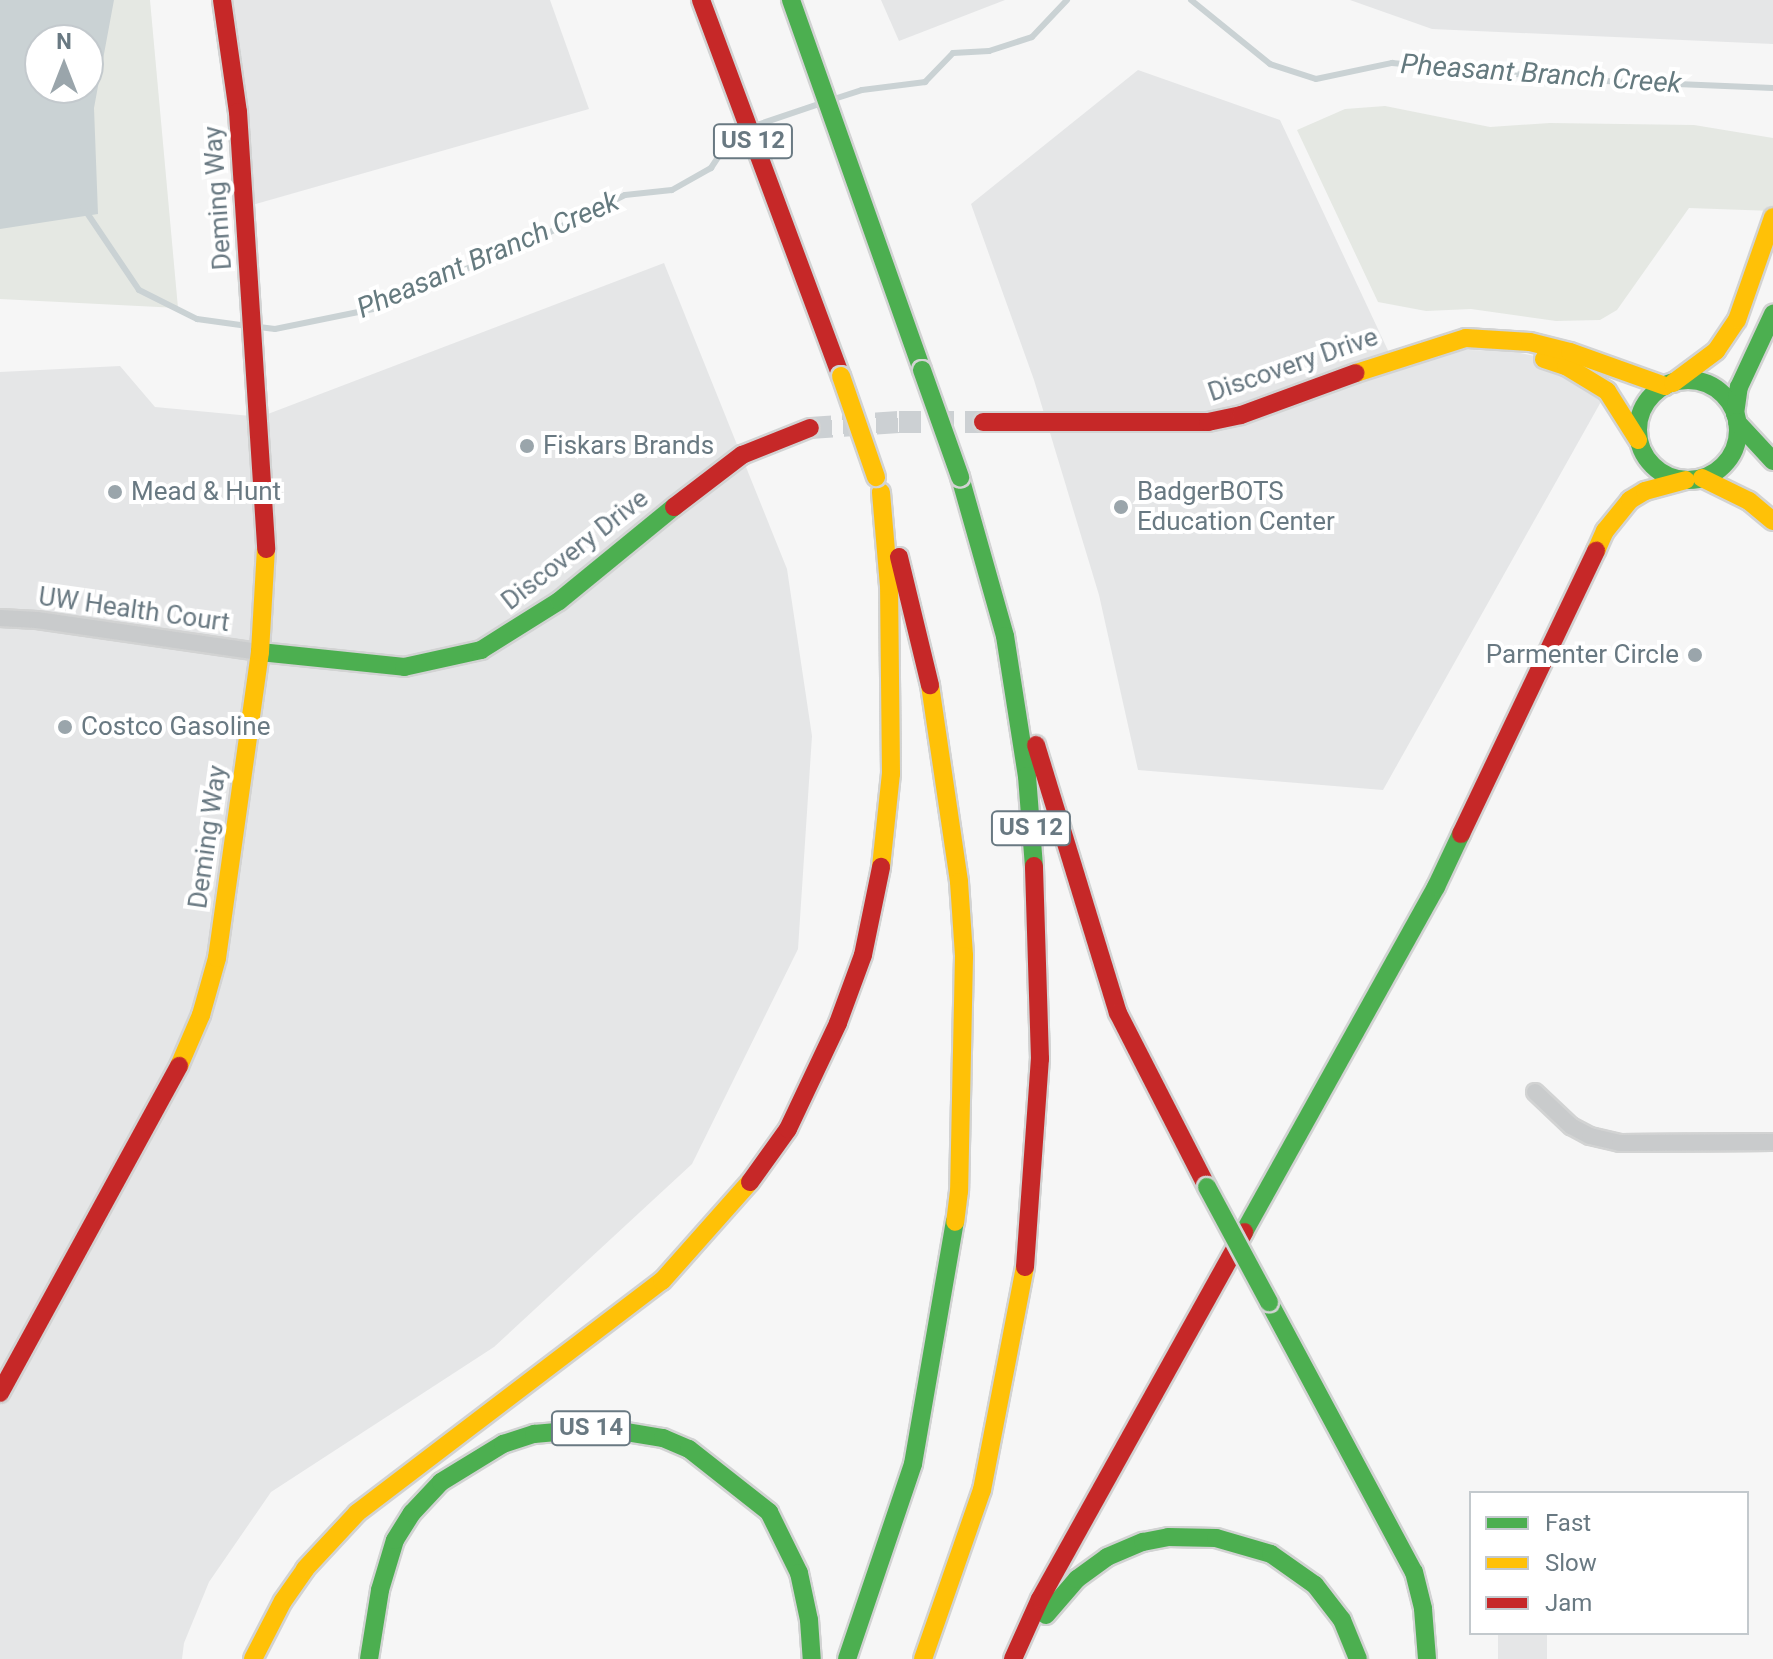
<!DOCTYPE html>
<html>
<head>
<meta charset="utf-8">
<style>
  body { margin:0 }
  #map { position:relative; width:1773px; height:1659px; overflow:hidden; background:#f6f6f6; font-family:Roboto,sans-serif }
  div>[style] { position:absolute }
  .built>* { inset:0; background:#e5e6e7; transform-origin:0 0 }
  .green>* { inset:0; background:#e5e8e3 }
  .water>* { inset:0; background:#cad2d4 }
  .stream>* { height:6px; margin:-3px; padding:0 3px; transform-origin:3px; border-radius:3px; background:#cad2d4 }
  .secondary-tunnel>* { height:22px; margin-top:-11px; transform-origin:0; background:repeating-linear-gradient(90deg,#ccd0d3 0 22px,transparent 0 33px) }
  .roads { filter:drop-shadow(2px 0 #d2d3d3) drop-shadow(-2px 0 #d2d3d3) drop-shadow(0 2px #d2d3d3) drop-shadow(0 -2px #d2d3d3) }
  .street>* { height:16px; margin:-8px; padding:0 8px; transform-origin:8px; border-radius:8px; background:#c9cbcc }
  .fast>* { height:18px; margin:-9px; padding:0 9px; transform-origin:9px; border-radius:9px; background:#4caf50 }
  .fast>.ring { margin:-9px; padding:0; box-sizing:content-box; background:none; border:18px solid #4caf50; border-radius:50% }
  .slow>* { height:18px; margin:-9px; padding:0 9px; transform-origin:9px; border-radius:9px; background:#ffc107 }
  .jam>* { height:18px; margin:-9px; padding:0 9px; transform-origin:9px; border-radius:9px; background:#c62828 }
  .bridges { filter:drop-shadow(2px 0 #d2d3d3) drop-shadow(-2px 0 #d2d3d3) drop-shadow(0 2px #d2d3d3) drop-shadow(0 -2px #d2d3d3) }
  .fast-bridge>* { height:18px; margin:-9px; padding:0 9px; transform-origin:9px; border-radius:9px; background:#4caf50 }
  .slow-bridge>* { height:18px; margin:-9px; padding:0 9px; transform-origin:9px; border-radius:9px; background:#ffc107 }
  .dots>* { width:22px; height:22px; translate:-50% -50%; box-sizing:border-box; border:4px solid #fff; border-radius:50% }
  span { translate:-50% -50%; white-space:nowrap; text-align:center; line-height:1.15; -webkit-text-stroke:8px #fff; paint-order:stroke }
  .shield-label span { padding:2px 6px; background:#fff; border:2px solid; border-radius:6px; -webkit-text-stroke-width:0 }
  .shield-label { font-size:24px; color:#697982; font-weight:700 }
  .street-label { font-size:26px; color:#697982 }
  .poi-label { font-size:26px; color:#697982 }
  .left { translate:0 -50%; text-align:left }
  .right { translate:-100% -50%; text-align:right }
  .water-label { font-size:28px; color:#657a7f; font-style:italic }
  .legend { position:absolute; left:1469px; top:1491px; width:280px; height:144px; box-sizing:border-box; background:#fff; border:2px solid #c3c9cd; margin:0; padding:10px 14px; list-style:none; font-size:24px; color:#697982 }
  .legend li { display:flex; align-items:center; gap:16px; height:40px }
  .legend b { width:40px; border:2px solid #c3c9cd }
  .north { position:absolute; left:24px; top:24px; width:80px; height:80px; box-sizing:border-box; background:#fff; border:2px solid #c3c9cd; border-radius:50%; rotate:0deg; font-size:22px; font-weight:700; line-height:32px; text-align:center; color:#697982 }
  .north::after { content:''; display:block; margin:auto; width:28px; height:36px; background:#9aa5ab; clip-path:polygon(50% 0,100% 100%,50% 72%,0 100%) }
</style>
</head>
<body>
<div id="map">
  <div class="built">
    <i style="clip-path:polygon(222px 0,550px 0,589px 109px,245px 207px)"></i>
    <i style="clip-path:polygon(881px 0,1005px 0,899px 41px)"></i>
    <i style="clip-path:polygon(1350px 0,1773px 0,1773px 44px,1432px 29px)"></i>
    <i style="clip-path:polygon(1138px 70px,1280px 120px,1392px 359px,1426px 349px,1511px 351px,1535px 356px,1607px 391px,1383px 790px,1138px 770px,1099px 595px,1034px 380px,971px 204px)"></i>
    <i style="clip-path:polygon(664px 263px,787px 569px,812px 736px,798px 949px,692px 1164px,494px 1347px,271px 1492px,209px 1582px,184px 1643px,182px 1659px,0 1659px,0 372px,120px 366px,155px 407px,260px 417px)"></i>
    <i style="left:1498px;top:1633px;width:49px;height:26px"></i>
  </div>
  <div class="green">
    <i style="clip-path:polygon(evenodd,0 0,150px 0,178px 308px,0 299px,0 0,40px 40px,88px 40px,88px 88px,40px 88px,40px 40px)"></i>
    <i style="clip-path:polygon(1385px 106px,1490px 127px,1550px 123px,1694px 125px,1773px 138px,1773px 211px,1689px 208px,1617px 310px,1600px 320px,1556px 321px,1471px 309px,1426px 311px,1378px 302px,1297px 130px,1345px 109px)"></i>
  </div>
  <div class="water">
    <i style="clip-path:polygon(evenodd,0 0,114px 0,94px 108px,98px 214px,0 229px,0 0,40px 40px,88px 40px,88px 88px,40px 88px,40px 40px)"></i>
  </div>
  <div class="stream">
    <i style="left:1191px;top:0;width:102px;rotate:39deg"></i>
    <i style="left:1270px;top:64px;width:48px;rotate:18.1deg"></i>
    <i style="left:1316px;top:79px;width:78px;rotate:-11.9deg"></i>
    <i style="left:1392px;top:63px;width:190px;rotate:5.1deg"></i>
    <i style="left:1581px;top:80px;width:192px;rotate:2.4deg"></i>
    <i style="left:834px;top:99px;width:29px;rotate:-18deg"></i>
    <i style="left:862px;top:90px;width:64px;rotate:-7.2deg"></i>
    <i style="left:925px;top:82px;width:40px;rotate:-46deg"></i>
    <i style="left:953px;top:53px;width:36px;rotate:-3deg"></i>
    <i style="left:989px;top:51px;width:45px;rotate:-18deg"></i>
    <i style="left:1032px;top:37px;width:51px;rotate:-46.6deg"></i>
    <i style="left:754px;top:126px;width:69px;rotate:-18.7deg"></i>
    <i style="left:83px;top:207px;width:100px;rotate:56deg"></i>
    <i style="left:139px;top:290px;width:65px;rotate:26.6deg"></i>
    <i style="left:197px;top:319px;width:51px;rotate:7.8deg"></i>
    <i style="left:259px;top:327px;width:16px;rotate:7deg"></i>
    <i style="left:275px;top:329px;width:100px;rotate:-11.5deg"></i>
    <i style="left:373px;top:309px;width:180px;rotate:-23.3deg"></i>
    <i style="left:538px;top:238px;width:97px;rotate:-26.3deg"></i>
    <i style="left:625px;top:195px;width:47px;rotate:-6.1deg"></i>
    <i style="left:672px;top:190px;width:45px;rotate:-29.4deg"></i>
    <i style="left:711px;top:168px;width:42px;rotate:-56.7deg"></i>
    <i style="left:734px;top:133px;width:6px;rotate:-18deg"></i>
  </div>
  <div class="secondary-tunnel">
    <i style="left:810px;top:428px;width:89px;rotate:-3.9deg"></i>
    <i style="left:899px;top:422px;width:84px"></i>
  </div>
  <div class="roads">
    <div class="street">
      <i style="left:0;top:618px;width:37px;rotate:3deg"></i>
      <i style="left:37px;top:620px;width:225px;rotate:8.2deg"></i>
      <i style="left:1535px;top:1092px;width:50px;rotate:43.4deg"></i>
      <i style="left:1571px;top:1126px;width:21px;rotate:28deg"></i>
      <i style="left:1590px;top:1136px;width:31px;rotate:13deg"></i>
      <i style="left:1620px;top:1143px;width:153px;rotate:-0.4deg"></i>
    </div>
    <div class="fast">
      <i style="left:791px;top:0;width:393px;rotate:70.5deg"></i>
      <i class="ring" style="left:1638px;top:380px;width:82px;height:82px"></i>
      <i style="left:1735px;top:414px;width:27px;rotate:-82deg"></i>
      <i style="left:1739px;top:387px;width:81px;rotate:-65deg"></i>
      <i style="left:1737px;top:422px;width:53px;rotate:47.3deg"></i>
      <i style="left:960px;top:477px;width:165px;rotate:74.2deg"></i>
      <i style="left:1005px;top:636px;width:142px;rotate:81.1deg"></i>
      <i style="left:1027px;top:776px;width:90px;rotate:85.6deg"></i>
      <i style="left:260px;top:652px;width:145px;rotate:5.9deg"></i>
      <i style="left:404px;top:667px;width:79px;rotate:-12.4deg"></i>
      <i style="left:481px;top:650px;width:92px;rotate:-32.1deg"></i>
      <i style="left:559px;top:601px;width:149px;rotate:-39.3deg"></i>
      <i style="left:1244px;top:1232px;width:395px;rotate:-60.9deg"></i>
      <i style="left:1436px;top:887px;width:59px;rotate:-64.7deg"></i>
      <i style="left:1269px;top:1302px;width:306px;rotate:61.8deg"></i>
      <i style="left:1414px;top:1572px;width:38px;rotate:76deg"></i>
      <i style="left:1423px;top:1609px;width:50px;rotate:85.4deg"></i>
      <i style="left:1046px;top:1615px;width:48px;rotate:-49.3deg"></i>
      <i style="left:1077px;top:1579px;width:37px;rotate:-36deg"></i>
      <i style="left:1107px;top:1557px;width:39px;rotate:-23deg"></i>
      <i style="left:1143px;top:1542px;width:25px;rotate:-11deg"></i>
      <i style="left:1168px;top:1537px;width:48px;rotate:1.2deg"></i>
      <i style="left:1216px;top:1538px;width:57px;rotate:16.2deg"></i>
      <i style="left:1271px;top:1554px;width:54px;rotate:35.2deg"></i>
      <i style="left:1315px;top:1585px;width:44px;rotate:52.4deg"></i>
      <i style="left:1342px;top:1620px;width:42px;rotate:67.7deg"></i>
      <i style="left:369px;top:1659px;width:70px;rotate:-80.9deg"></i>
      <i style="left:380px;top:1590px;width:52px;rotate:-73.3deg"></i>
      <i style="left:395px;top:1540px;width:32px;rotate:-58deg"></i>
      <i style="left:412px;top:1513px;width:42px;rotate:-46.9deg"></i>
      <i style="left:441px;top:1482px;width:73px;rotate:-31.5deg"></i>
      <i style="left:503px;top:1444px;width:33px;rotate:-18deg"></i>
      <i style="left:534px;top:1434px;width:68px;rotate:-5deg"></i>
      <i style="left:602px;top:1428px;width:62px;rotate:9.3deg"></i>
      <i style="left:663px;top:1438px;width:28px;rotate:23deg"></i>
      <i style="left:689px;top:1449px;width:102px;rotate:38.2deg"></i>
      <i style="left:769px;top:1512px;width:68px;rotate:63.8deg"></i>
      <i style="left:799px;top:1573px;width:48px;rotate:78deg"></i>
      <i style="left:809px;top:1620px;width:39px;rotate:86deg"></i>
      <i style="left:847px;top:1659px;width:206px;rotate:-71.3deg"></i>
      <i style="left:913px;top:1464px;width:246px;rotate:-80.2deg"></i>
    </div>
    <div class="slow">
      <i style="left:1544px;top:359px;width:23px;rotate:18deg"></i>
      <i style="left:1566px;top:366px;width:48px;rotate:31.4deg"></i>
      <i style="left:1607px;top:391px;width:58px;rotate:57.7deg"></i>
      <i style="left:1356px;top:373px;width:115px;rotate:-17.7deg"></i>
      <i style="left:1466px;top:338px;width:64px;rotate:3.6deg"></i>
      <i style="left:1530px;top:342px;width:41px;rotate:14deg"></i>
      <i style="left:1570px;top:352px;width:101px;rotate:19.7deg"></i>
      <i style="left:1673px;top:383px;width:54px;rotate:-36.7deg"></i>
      <i style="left:1716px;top:351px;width:37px;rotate:-56deg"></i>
      <i style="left:1737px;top:320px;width:109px;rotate:-70.7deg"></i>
      <i style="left:1702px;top:478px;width:52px;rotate:26.1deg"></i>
      <i style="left:1749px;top:501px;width:31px;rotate:40deg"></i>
      <i style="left:1596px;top:551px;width:22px;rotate:-66deg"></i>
      <i style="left:1605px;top:531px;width:40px;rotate:-51deg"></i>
      <i style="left:1630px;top:500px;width:17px;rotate:-31deg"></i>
      <i style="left:1645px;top:491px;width:42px;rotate:-15deg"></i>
      <i style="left:930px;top:685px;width:199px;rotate:81.6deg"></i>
      <i style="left:959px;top:882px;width:74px;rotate:86.1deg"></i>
      <i style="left:964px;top:956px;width:235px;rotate:91.2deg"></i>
      <i style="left:959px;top:1191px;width:31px;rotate:97deg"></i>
      <i style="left:881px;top:867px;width:94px;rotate:-83.9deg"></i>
      <i style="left:891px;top:774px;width:188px;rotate:-90.6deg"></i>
      <i style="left:889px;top:586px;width:94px;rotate:-94.9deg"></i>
      <i style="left:179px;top:1066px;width:56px;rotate:-66.7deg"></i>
      <i style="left:201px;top:1015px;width:59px;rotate:-74.3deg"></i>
      <i style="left:217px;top:958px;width:309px;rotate:-82deg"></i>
      <i style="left:260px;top:652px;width:103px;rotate:-86.7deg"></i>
      <i style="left:253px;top:1659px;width:65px;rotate:-62.7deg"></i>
      <i style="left:283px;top:1601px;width:39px;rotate:-55deg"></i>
      <i style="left:305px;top:1569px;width:76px;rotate:-47.1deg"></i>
      <i style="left:357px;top:1513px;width:383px;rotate:-37.3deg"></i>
      <i style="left:662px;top:1281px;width:132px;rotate:-48.4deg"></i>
      <i style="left:923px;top:1659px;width:179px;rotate:-70.8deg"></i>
      <i style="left:982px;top:1490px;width:227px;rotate:-79.1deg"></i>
    </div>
    <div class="jam">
      <i style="left:222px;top:0;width:113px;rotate:81.9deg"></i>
      <i style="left:238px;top:112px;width:438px;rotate:86.3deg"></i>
      <i style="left:701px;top:0;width:401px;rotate:69.6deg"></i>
      <i style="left:983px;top:422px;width:225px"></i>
      <i style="left:1208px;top:422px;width:34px;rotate:-12deg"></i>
      <i style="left:1241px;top:415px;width:122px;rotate:-20.1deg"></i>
      <i style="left:674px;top:507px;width:86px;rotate:-37.4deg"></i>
      <i style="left:742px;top:455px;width:73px;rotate:-21.7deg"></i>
      <i style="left:899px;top:557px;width:132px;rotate:76.4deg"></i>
      <i style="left:1036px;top:745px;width:280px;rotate:73deg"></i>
      <i style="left:1118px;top:1013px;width:195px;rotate:62.9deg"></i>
      <i style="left:1461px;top:834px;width:314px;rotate:-64.5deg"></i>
      <i style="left:750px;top:1182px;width:65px;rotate:-54.4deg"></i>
      <i style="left:788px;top:1129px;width:117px;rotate:-64.7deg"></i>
      <i style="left:838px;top:1023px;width:72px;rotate:-69.8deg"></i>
      <i style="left:863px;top:955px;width:90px;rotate:-78.4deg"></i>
      <i style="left:1025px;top:1267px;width:209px;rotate:-85.9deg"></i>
      <i style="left:1040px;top:1059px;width:193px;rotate:-91.8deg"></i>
      <i style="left:0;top:1393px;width:373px;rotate:-61.3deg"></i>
      <i style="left:1013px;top:1659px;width:66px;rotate:-65.8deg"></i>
      <i style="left:1040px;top:1599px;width:420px;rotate:-60.9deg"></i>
    </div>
  </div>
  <div class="bridges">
    <div class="fast-bridge">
      <i style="left:922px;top:370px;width:114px;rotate:70.4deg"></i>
      <i style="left:1207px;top:1187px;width:131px;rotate:61.7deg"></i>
    </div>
    <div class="slow-bridge">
      <i style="left:841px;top:376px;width:107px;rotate:70.9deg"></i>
    </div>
  </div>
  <div class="dots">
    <i style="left:527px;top:446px;background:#9aa5ab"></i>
    <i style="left:115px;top:492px;background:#9aa5ab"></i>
    <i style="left:1121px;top:507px;background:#9aa5ab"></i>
    <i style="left:1695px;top:655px;background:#9aa5ab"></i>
    <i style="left:65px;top:727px;background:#9aa5ab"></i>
  </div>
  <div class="shield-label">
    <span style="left:753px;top:141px">US 12</span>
    <span style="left:1031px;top:828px">US 12</span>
    <span style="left:591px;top:1428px">US 14</span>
  </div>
  <div class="street-label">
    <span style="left:218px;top:198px;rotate:-94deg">Deming Way</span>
    <span style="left:1293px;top:365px;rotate:-19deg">Discovery Drive</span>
    <span style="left:575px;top:550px;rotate:-38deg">Discovery Drive</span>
    <span style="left:134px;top:610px;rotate:8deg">UW Health Court</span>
    <span style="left:208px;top:837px;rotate:-82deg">Deming Way</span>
  </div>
  <div class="poi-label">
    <span class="left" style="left:543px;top:446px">Fiskars Brands</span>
    <span class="left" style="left:131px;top:492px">Mead &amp; Hunt</span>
    <span class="left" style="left:1137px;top:507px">BadgerBOTS<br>Education Center</span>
    <span class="right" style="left:1679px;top:655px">Parmenter Circle</span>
    <span class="left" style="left:81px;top:727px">Costco Gasoline</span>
  </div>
  <div class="water-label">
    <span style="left:1541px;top:74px;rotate:4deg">Pheasant Branch Creek</span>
    <span style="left:488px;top:255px;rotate:-23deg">Pheasant Branch Creek</span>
  </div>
  <ul class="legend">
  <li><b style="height:10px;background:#4caf50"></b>Fast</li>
  <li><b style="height:10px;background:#ffc107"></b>Slow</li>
  <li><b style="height:10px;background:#c62828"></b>Jam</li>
  </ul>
  <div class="north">N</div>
</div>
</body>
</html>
